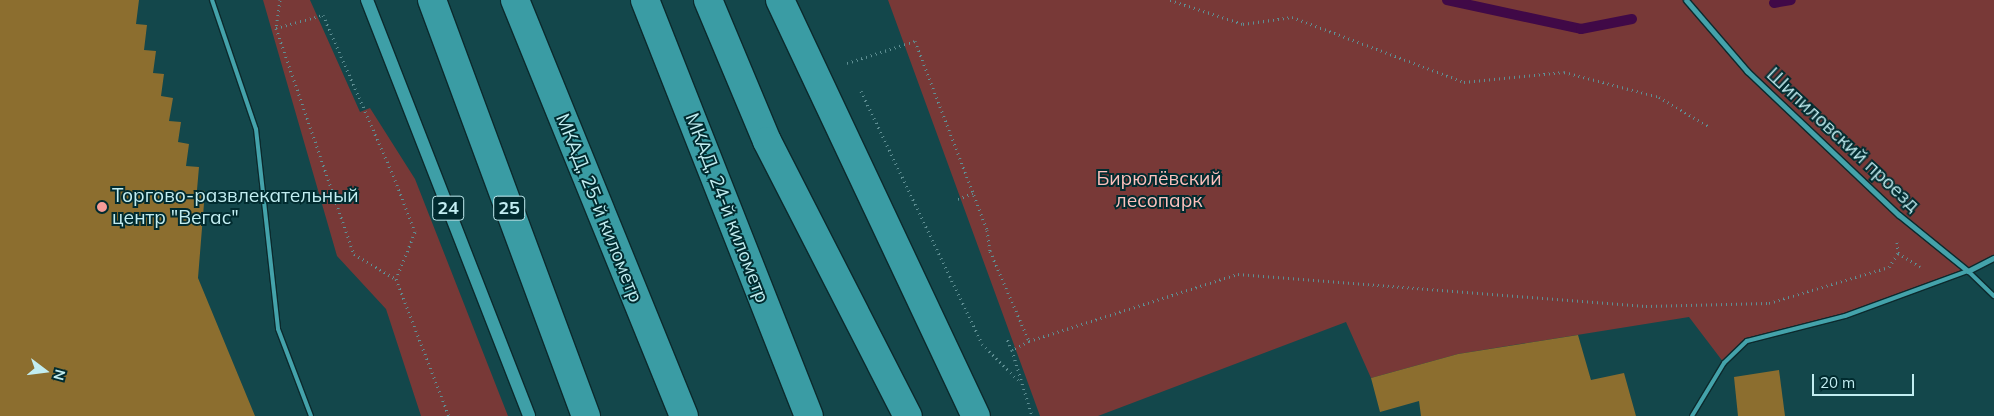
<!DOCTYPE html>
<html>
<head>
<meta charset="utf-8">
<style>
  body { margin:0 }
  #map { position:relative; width:1994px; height:416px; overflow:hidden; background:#13474b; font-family:Mulish,sans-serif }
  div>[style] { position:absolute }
  .green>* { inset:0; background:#783937 }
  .stream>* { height:10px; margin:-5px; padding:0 5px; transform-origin:5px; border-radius:5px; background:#400947 }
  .building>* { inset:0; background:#8c6e2f }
  .path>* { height:3px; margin-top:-1.5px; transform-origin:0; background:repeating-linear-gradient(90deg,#5f8f93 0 1px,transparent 0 5px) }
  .roads { filter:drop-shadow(1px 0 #0c2a2d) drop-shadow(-1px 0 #0c2a2d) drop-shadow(0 1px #0c2a2d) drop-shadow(0 -1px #0c2a2d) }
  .lane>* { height:4px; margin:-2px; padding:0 2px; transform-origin:2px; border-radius:2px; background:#44a3ab }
  .street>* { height:5px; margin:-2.5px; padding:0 2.5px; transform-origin:2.5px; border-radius:2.5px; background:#44a3ab }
  .primary>* { height:12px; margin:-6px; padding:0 6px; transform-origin:6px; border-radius:6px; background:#3e9fa7 }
  .highway>* { height:28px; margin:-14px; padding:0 14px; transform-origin:14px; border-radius:14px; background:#3a9ca4 }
  .dots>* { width:14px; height:14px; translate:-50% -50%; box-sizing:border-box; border:2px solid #012b2f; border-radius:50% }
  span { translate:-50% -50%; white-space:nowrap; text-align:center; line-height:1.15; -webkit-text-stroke:4px #012b2f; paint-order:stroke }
  .shield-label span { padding:1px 4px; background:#012b2f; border:1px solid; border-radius:4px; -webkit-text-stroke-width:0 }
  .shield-label { font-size:18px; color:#c2edf1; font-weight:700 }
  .street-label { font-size:19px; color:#c2edf1 }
  .park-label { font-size:19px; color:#fcc0bc }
  .poi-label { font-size:19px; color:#c2edf1 }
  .left { translate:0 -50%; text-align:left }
  .north { position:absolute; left:20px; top:346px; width:50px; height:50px; -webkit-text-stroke:4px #012b2f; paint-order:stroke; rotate:105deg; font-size:14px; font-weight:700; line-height:20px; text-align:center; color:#c2edf1 }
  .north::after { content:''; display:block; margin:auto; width:18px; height:22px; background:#c2edf1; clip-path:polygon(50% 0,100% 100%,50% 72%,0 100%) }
  .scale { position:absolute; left:1812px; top:374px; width:102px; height:22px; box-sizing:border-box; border:2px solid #c2edf1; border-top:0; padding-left:6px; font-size:15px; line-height:18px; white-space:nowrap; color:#c2edf1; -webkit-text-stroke:4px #012b2f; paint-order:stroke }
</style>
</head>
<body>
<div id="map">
  <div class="green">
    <i style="clip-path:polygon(263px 0,310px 0,360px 112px,370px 108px,415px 179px,508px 416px,421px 416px,386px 309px,337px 256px)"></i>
    <i style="clip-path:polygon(888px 0,1994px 0,1994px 258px,1845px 316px,1747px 341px,1724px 363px,1689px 317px,1458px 354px,1371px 378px,1346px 322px,1098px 416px,1040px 416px)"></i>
  </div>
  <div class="stream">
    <i style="left:1447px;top:0;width:137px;rotate:12.2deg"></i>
    <i style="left:1581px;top:29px;width:52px;rotate:-11.1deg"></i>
    <i style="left:1774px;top:3px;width:17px;rotate:-10deg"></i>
  </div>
  <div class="building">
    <i style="clip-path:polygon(0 0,139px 0,136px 24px,147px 25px,144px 50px,156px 51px,153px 73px,164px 74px,161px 96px,173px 98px,169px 121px,181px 122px,178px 142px,189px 144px,186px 166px,199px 167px,197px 190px,205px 191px,198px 278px,255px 416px,0 416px)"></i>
    <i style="clip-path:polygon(1578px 335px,1591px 380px,1624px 373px,1636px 416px,1421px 416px,1419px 401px,1380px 412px,1371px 378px,1458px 354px)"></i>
    <i style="clip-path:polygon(1779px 370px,1785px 416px,1738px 416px,1734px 377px)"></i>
  </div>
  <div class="path">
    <i style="left:280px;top:0;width:28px;rotate:98deg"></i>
    <i style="left:276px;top:28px;width:49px;rotate:-15.5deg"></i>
    <i style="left:323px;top:15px;width:180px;rotate:66.4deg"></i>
    <i style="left:395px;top:180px;width:56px;rotate:69deg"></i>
    <i style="left:415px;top:232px;width:51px;rotate:112deg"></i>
    <i style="left:396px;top:279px;width:147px;rotate:68.9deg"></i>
    <i style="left:1170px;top:0;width:77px;rotate:18.2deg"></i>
    <i style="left:1243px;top:24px;width:49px;rotate:-8.1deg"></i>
    <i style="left:1292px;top:17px;width:184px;rotate:20.7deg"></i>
    <i style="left:1464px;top:82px;width:100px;rotate:-5.7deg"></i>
    <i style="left:1564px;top:72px;width:98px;rotate:14.7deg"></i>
    <i style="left:1659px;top:97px;width:57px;rotate:30.6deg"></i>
    <i style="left:276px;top:28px;width:239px;rotate:71deg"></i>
    <i style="left:354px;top:254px;width:49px;rotate:30.8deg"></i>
    <i style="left:847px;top:63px;width:71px;rotate:-17.9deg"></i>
    <i style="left:915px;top:41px;width:202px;rotate:69.1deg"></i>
    <i style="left:987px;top:230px;width:21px;rotate:82deg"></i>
    <i style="left:990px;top:251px;width:98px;rotate:66.6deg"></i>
    <i style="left:1029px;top:341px;width:19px;rotate:152deg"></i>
    <i style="left:1012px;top:350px;width:12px;rotate:-114deg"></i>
    <i style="left:861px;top:91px;width:280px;rotate:64.4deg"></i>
    <i style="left:982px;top:344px;width:51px;rotate:45deg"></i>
    <i style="left:958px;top:199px;width:16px;rotate:-22deg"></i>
    <i style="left:1898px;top:253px;width:26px;rotate:32deg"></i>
    <i style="left:1029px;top:341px;width:219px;rotate:-17.8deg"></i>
    <i style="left:1238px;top:274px;width:409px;rotate:4.5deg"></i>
    <i style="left:1646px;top:306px;width:123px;rotate:-1.4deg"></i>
    <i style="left:1769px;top:303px;width:125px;rotate:-16.7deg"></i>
    <i style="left:1889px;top:267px;width:17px;rotate:-57deg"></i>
    <i style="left:1898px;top:253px;width:11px;rotate:-95deg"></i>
    <i style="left:1012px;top:350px;width:69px;rotate:73.1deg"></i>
  </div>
  <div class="roads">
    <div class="lane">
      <i style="left:212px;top:0;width:136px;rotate:71.2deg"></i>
      <i style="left:256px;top:129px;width:201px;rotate:83.7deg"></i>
      <i style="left:278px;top:329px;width:93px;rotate:69.2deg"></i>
      <i style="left:1692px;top:416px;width:62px;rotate:-58.9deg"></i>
      <i style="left:1724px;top:363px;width:32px;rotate:-44deg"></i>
      <i style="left:1747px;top:341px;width:101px;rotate:-14.3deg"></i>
      <i style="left:1845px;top:316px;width:131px;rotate:-20.1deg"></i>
      <i style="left:1968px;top:271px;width:36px;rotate:44deg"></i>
    </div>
    <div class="street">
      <i style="left:1686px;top:0;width:94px;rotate:49.3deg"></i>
      <i style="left:1747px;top:71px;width:209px;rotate:43.5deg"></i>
      <i style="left:1899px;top:215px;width:89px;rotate:39.1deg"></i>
      <i style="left:1968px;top:271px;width:29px;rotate:-27deg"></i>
    </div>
    <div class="primary">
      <i style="left:367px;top:0;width:446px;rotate:68.7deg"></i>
    </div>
    <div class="highway">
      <i style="left:432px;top:0;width:444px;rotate:69.7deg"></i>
      <i style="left:515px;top:0;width:449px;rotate:67.9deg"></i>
      <i style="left:645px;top:0;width:447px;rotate:68.5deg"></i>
      <i style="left:708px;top:0;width:153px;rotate:67.3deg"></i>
      <i style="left:767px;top:141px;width:309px;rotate:62.9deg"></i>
      <i style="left:780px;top:0;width:460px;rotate:64.8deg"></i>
    </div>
  </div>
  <div class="dots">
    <i style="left:102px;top:207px;background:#f59b97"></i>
  </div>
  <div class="shield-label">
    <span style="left:448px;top:208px">24</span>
    <span style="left:509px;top:208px">25</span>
  </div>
  <div class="street-label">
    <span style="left:1843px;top:140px;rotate:43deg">Шипиловский проезд</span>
    <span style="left:599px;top:208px;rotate:68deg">МКАД, 25-й километр</span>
    <span style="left:727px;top:208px;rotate:69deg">МКАД, 24-й километр</span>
  </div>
  <div class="park-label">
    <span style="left:1159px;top:190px">Бирюлёвский<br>лесопарк</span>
  </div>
  <div class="poi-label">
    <span class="left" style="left:112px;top:207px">Торгово-развлекательный<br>центр "Вегас"</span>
  </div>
  <div class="north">N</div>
  <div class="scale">20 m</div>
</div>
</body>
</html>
